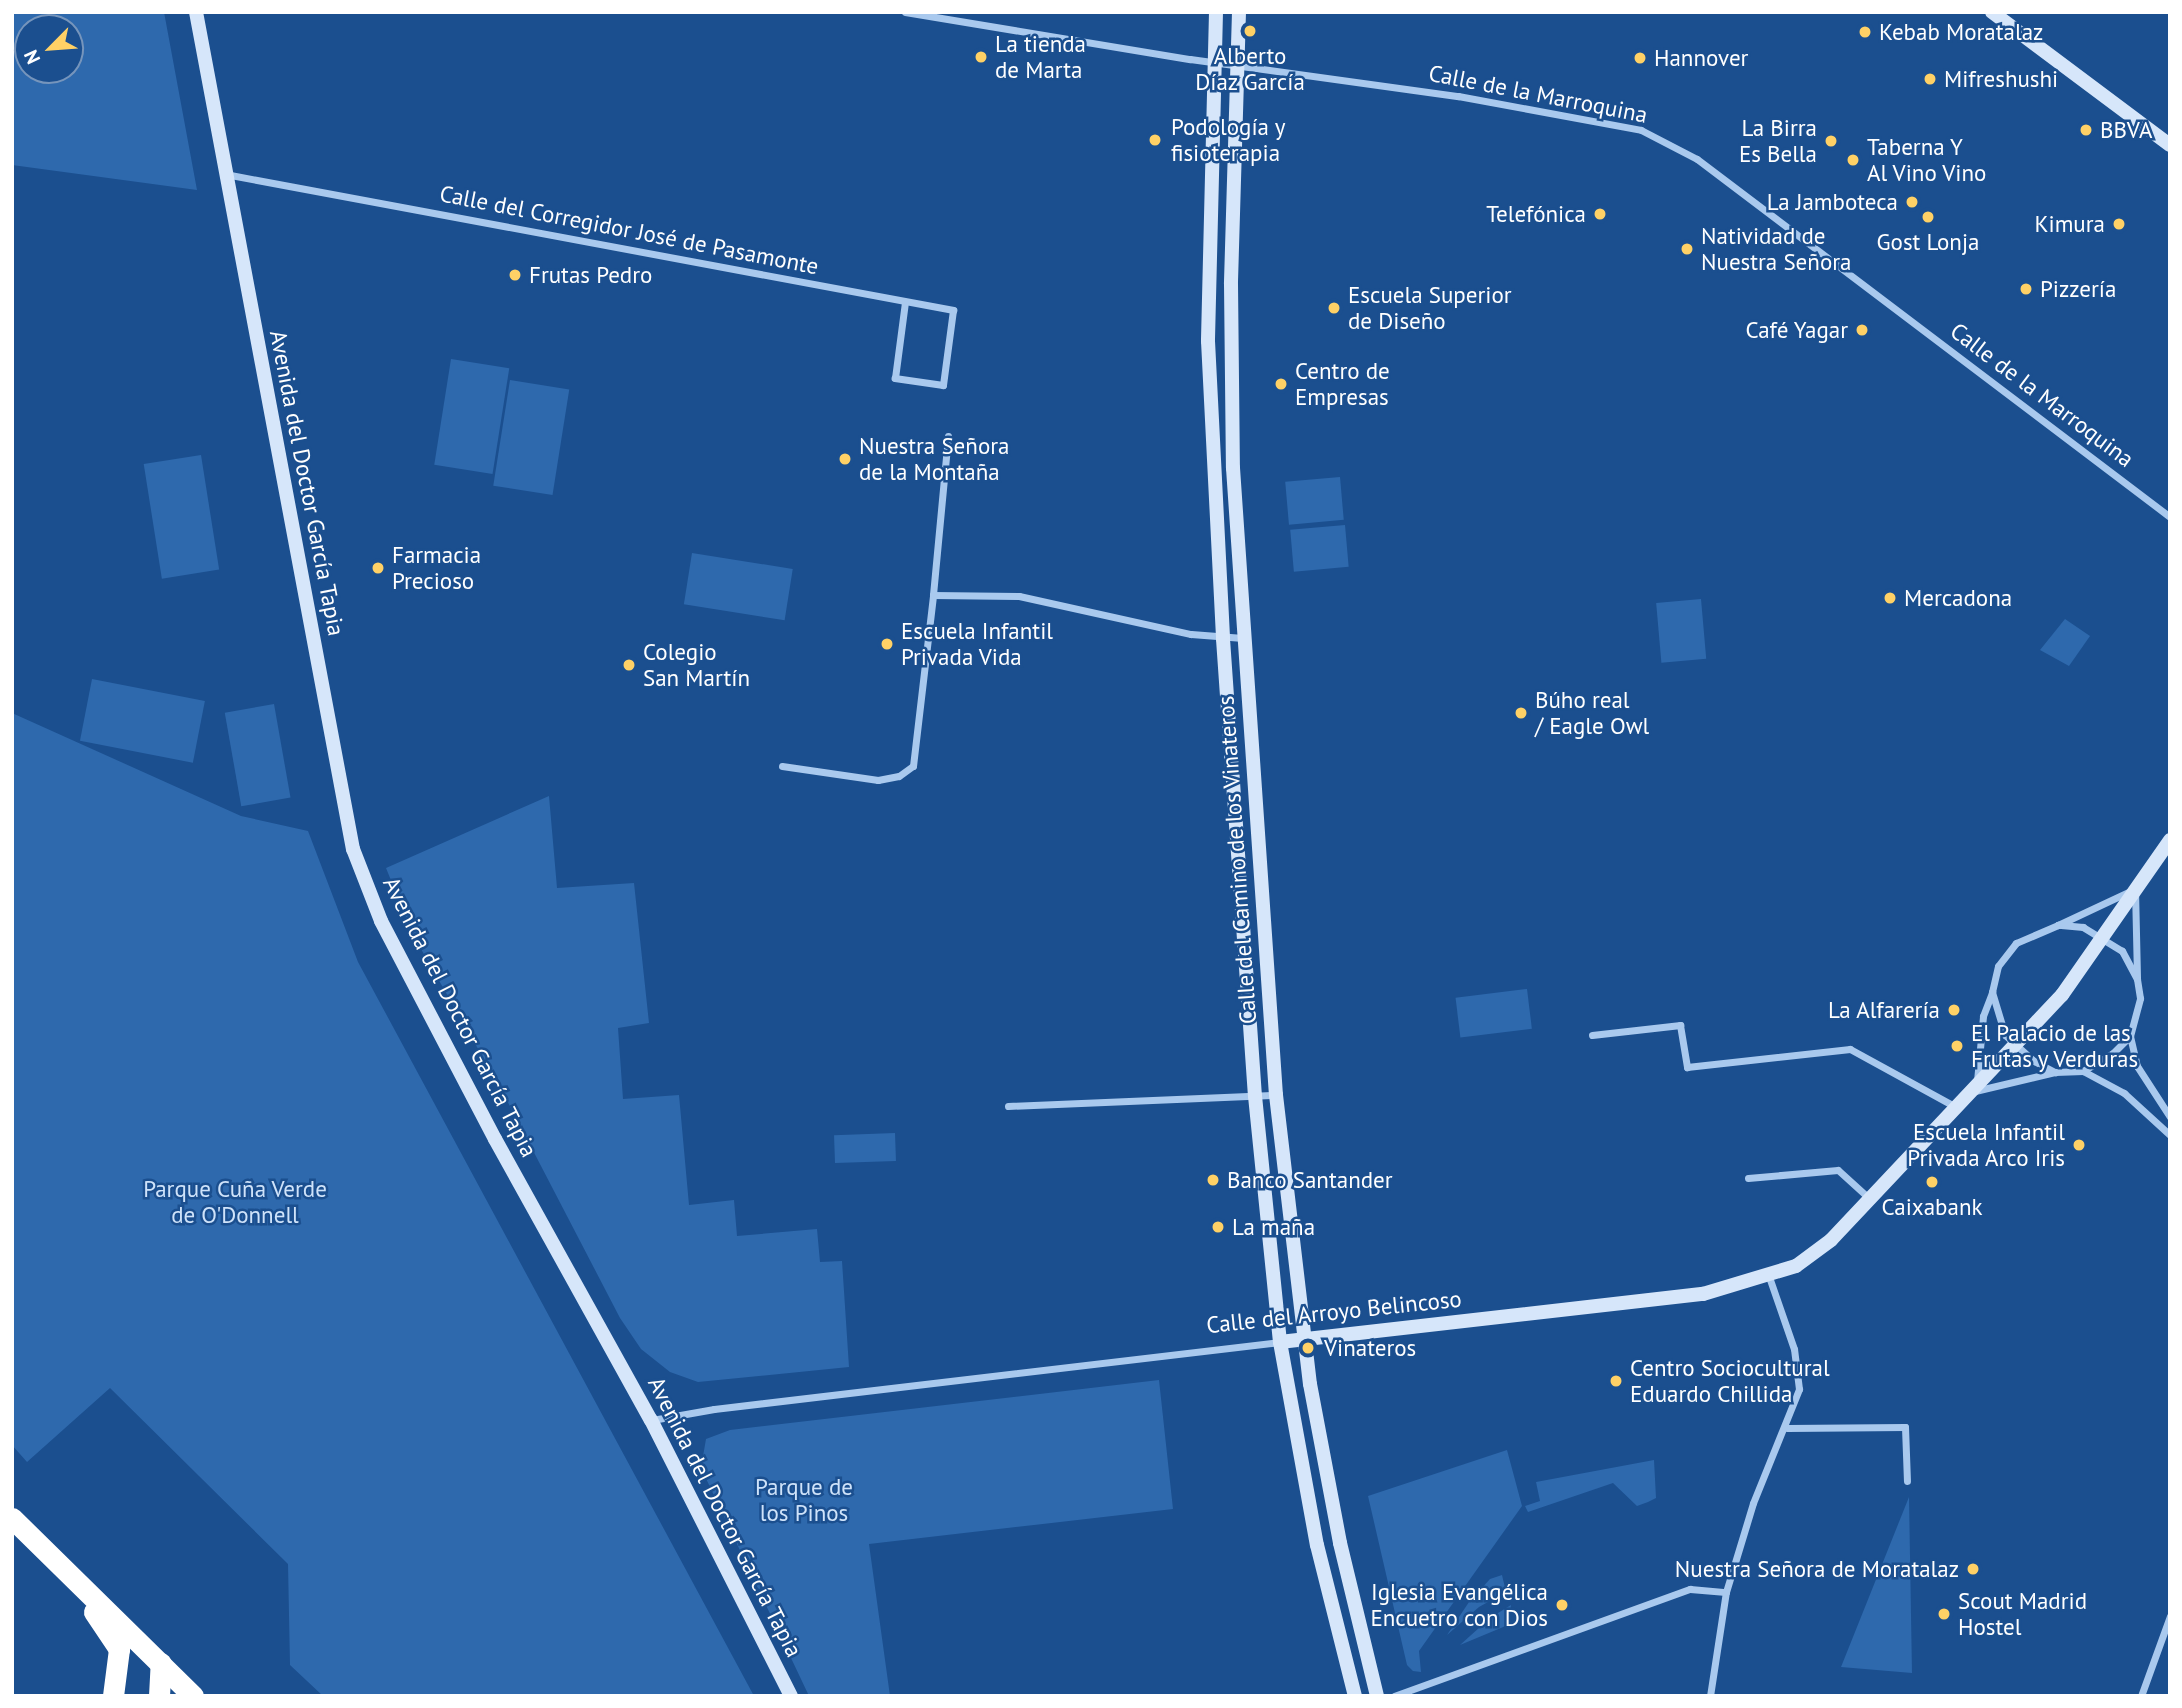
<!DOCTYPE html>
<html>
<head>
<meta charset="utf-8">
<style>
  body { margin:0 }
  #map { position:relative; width:2182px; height:1708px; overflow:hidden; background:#1b4f8f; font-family:"PT Sans",sans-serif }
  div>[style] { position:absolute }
  .green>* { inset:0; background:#2e69ad; transform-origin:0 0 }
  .street>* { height:7px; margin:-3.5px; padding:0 3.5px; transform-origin:3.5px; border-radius:3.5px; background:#a9c9ee }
  .secondary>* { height:14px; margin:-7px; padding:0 7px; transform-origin:7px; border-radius:7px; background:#d6e6fa }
  .highway>* { height:21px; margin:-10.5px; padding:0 10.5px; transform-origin:10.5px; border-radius:10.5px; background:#fff }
  .dots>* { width:19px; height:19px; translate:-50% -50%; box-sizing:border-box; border:4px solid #1b4f8f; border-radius:50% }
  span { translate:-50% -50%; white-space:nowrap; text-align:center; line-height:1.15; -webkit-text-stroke:5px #1b4f8f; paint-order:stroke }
  .poi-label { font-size:23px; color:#fff }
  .left { translate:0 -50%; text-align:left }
  .right { translate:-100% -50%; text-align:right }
  .street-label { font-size:23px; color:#fff }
  .park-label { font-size:23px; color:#cfe3fa }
  .frame { position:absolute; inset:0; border:14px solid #fff; pointer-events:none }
  .north { position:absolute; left:14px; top:14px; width:70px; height:70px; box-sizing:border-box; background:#1b4f8f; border:2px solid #7695bc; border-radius:50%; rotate:245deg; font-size:19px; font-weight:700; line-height:28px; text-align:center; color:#fff }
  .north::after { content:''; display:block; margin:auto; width:24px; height:32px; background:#ffd166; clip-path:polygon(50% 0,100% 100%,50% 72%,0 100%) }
</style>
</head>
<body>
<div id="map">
  <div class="green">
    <i style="clip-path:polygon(evenodd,12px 12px,164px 12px,197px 190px,12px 165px,12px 12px,28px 28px,70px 28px,70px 70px,28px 70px,28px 28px)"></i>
    <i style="left:451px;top:359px;width:59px;height:107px;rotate:9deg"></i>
    <i style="left:510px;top:380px;width:60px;height:107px;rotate:9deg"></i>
    <i style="left:201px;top:455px;width:116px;height:58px;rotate:81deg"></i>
    <i style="left:1340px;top:477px;width:43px;height:55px;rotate:85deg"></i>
    <i style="left:1345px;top:525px;width:42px;height:55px;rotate:85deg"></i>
    <i style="left:692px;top:553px;width:102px;height:52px;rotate:9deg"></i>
    <i style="left:1701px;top:599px;width:60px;height:45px;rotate:85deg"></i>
    <i style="clip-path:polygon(2065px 619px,2090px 636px,2069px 666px,2040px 650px)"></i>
    <i style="left:92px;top:679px;width:115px;height:63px;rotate:11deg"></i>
    <i style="left:274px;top:704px;width:95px;height:50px;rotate:80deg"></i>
    <i style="clip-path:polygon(12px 713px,241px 816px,308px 831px,358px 962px,754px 1696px,323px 1696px,290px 1665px,288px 1564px,110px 1388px,27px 1462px,12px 1445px)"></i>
    <i style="clip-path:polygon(549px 796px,557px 888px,634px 883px,649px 1023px,618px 1028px,623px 1099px,679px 1095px,689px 1205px,734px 1200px,737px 1236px,817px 1229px,820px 1262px,842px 1261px,849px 1367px,698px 1382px,670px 1372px,641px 1349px,620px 1318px,501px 1089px,413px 935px,386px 868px)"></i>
    <i style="left:1527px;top:989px;width:40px;height:72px;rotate:83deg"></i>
    <i style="left:895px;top:1133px;width:28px;height:61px;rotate:88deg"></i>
    <i style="clip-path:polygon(1159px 1380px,1173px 1509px,869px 1544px,890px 1696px,809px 1696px,701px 1468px,706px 1439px,730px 1430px)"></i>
    <i style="clip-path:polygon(1507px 1450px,1522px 1506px,1419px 1651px,1421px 1672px,1413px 1671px,1407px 1665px,1368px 1496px)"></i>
    <i style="clip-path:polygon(1654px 1460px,1656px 1498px,1648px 1502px,1637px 1506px,1613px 1483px,1528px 1512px,1525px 1506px,1540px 1501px,1536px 1482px)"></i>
    <i style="clip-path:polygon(1909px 1497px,1912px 1673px,1841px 1667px)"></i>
    <i style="clip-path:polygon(1502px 1575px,1506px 1592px,1479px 1607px,1447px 1635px,1469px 1602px,1490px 1579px)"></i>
    <i style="clip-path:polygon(1511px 1605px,1508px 1625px,1460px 1645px,1490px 1618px)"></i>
  </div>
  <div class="street">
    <i style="left:905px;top:12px;width:289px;rotate:9.4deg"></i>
    <i style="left:1190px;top:59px;width:271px;rotate:7.9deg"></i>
    <i style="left:1458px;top:96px;width:186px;rotate:10.5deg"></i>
    <i style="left:1641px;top:130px;width:63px;rotate:27.4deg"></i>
    <i style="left:1697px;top:159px;width:593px;rotate:37.12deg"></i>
    <i style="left:225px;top:174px;width:741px;rotate:10.58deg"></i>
    <i style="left:953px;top:310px;width:76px;rotate:97.6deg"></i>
    <i style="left:943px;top:385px;width:49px;rotate:-171.7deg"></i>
    <i style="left:895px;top:378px;width:77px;rotate:-82.5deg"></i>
    <i style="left:948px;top:436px;width:160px;rotate:95.4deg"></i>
    <i style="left:933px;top:595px;width:86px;rotate:0.7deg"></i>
    <i style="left:1019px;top:596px;width:176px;rotate:12.5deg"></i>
    <i style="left:1191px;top:634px;width:52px;rotate:4.4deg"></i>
    <i style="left:782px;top:766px;width:97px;rotate:8.3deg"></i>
    <i style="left:878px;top:780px;width:21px;rotate:-11deg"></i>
    <i style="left:899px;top:776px;width:17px;rotate:-36deg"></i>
    <i style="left:913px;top:766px;width:172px;rotate:-83.3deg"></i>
    <i style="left:2058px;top:925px;width:85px;rotate:-25.1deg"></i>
    <i style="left:2135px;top:889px;width:89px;rotate:88.7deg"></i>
    <i style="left:1592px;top:1035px;width:89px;rotate:-6.5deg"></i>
    <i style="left:1680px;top:1025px;width:43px;rotate:80.5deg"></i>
    <i style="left:1687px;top:1067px;width:164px;rotate:-6.3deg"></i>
    <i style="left:1850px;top:1049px;width:121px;rotate:28.7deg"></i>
    <i style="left:2130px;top:1036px;width:31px;rotate:77deg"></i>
    <i style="left:2137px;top:1066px;width:61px;rotate:57.1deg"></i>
    <i style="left:2083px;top:1071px;width:47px;rotate:28.2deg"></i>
    <i style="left:2124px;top:1093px;width:62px;rotate:42.4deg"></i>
    <i style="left:1977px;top:1081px;width:65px;rotate:-84.7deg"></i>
    <i style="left:1983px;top:1016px;width:26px;rotate:-69deg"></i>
    <i style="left:1975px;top:1091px;width:82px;rotate:-13.4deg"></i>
    <i style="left:2055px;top:1072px;width:28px;rotate:-2deg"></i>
    <i style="left:2083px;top:1071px;width:35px;rotate:-31deg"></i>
    <i style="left:2113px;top:1053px;width:24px;rotate:-45deg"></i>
    <i style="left:2130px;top:1036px;width:39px;rotate:-75deg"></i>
    <i style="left:2140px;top:998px;width:19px;rotate:-99deg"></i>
    <i style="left:2137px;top:979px;width:32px;rotate:-118deg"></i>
    <i style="left:2122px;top:951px;width:46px;rotate:-148.4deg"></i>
    <i style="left:2083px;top:927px;width:25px;rotate:-175deg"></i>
    <i style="left:2058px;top:925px;width:46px;rotate:156.8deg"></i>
    <i style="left:2016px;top:943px;width:29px;rotate:128deg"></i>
    <i style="left:1998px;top:966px;width:27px;rotate:103deg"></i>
    <i style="left:1992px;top:992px;width:45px;rotate:73.2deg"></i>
    <i style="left:2005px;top:1035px;width:39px;rotate:42deg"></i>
    <i style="left:2034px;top:1061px;width:24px;rotate:28deg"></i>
    <i style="left:1008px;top:1106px;width:268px;rotate:-2.4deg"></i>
    <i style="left:1748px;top:1178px;width:90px;rotate:-5.1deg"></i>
    <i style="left:1838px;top:1170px;width:45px;rotate:42.3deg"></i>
    <i style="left:652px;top:1420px;width:63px;rotate:-10.1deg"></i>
    <i style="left:714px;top:1409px;width:570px;rotate:-6.75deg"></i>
    <i style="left:1787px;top:1428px;width:118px;rotate:-0.5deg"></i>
    <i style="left:1905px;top:1427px;width:54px;rotate:87.9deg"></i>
    <i style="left:1394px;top:1696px;width:315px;rotate:-19.9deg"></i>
    <i style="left:1690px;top:1589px;width:36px;rotate:5deg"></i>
    <i style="left:1710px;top:1696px;width:105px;rotate:-81.3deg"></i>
    <i style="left:1726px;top:1592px;width:93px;rotate:-73.1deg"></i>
    <i style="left:1753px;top:1503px;width:123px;rotate:-68deg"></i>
    <i style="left:1799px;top:1389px;width:40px;rotate:-97.1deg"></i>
    <i style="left:1794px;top:1349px;width:76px;rotate:-109.1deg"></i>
    <i style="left:2141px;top:1696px;width:85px;rotate:-70.1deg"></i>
  </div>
  <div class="secondary">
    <i style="left:196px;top:12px;width:852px;rotate:79.38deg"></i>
    <i style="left:353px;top:849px;width:77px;rotate:68.7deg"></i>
    <i style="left:381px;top:921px;width:246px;rotate:62.4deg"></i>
    <i style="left:495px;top:1139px;width:321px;rotate:61deg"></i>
    <i style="left:651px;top:1420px;width:309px;rotate:63.1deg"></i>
    <i style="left:1216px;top:12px;width:329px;rotate:91.4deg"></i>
    <i style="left:1208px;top:341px;width:298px;rotate:87.1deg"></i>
    <i style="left:1223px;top:639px;width:458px;rotate:86deg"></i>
    <i style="left:1255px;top:1096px;width:247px;rotate:84.2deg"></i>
    <i style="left:1280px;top:1342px;width:206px;rotate:79.7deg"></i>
    <i style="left:1317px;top:1545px;width:156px;rotate:75.9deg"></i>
    <i style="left:1239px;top:12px;width:272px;rotate:91.7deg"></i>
    <i style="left:1231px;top:284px;width:184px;rotate:89.4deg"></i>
    <i style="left:1233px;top:468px;width:628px;rotate:86.08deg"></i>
    <i style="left:1276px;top:1095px;width:291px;rotate:83.3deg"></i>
    <i style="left:1310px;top:1384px;width:162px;rotate:79.3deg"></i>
    <i style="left:1340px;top:1543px;width:157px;rotate:76.4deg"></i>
    <i style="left:1992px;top:12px;width:222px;rotate:36.8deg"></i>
    <i style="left:1280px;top:1342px;width:426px;rotate:-6.5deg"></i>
    <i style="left:1703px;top:1294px;width:97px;rotate:-16.8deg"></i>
    <i style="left:1796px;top:1266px;width:44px;rotate:-36.6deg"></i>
    <i style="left:1831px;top:1240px;width:337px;rotate:-46.7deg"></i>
    <i style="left:2062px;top:995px;width:189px;rotate:-55.1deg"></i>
  </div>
  <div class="highway">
    <i style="left:12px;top:1518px;width:254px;rotate:44.5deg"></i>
    <i style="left:94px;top:1612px;width:45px;rotate:56deg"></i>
    <i style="left:119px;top:1649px;width:47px;rotate:97.3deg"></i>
    <i style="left:159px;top:1696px;width:33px;rotate:-87deg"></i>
  </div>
  <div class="dots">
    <i style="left:1250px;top:31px;background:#ffd166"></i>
    <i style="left:1865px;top:32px;background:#ffd166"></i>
    <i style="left:981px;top:57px;background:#ffd166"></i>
    <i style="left:1640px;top:58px;background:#ffd166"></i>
    <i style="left:1930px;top:79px;background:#ffd166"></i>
    <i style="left:2086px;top:130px;background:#ffd166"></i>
    <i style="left:1155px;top:140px;background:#ffd166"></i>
    <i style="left:1831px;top:141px;background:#ffd166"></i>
    <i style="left:1853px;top:160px;background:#ffd166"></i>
    <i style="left:1912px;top:202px;background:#ffd166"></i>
    <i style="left:1600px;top:214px;background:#ffd166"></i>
    <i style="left:1928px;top:217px;background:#ffd166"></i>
    <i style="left:2119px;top:224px;background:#ffd166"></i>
    <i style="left:1687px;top:249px;background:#ffd166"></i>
    <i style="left:515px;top:275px;background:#ffd166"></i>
    <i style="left:2026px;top:289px;background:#ffd166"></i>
    <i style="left:1334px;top:308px;background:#ffd166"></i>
    <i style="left:1862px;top:330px;background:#ffd166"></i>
    <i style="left:1281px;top:384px;background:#ffd166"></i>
    <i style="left:845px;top:459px;background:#ffd166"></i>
    <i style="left:378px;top:568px;background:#ffd166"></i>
    <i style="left:1890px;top:598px;background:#ffd166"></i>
    <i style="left:887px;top:644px;background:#ffd166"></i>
    <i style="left:629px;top:665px;background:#ffd166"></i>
    <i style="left:1521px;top:713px;background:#ffd166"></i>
    <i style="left:1954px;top:1010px;background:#ffd166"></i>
    <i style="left:1957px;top:1046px;background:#ffd166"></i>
    <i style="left:2079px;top:1145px;background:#ffd166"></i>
    <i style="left:1213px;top:1180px;background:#ffd166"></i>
    <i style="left:1932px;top:1182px;background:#ffd166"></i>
    <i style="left:1218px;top:1227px;background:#ffd166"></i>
    <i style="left:1308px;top:1348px;background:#ffd166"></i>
    <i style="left:1616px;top:1381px;background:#ffd166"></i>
    <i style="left:1973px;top:1569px;background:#ffd166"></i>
    <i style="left:1562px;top:1605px;background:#ffd166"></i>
    <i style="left:1944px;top:1614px;background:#ffd166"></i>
  </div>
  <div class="poi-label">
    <span class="left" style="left:1879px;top:32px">Kebab Moratalaz</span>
    <span class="left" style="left:995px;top:57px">La tienda<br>de Marta</span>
    <span style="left:1250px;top:69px">Alberto<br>Díaz García</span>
    <span class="left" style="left:1654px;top:58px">Hannover</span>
    <span class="left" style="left:1944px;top:79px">Mifreshushi</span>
    <span class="left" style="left:1171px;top:140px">Podología y<br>fisioterapia</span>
    <span class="right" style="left:1817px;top:141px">La Birra<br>Es Bella</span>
    <span class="left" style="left:2100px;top:130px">BBVA</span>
    <span class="left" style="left:1867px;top:160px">Taberna Y<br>Al Vino Vino</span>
    <span class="right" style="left:1898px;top:202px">La Jamboteca</span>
    <span class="right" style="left:1586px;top:214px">Telefónica</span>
    <span class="right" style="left:2105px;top:224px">Kimura</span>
    <span class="left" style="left:1701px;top:249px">Natividad de<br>Nuestra Señora</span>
    <span style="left:1928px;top:242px">Gost Lonja</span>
    <span class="left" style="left:529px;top:275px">Frutas Pedro</span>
    <span class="left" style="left:2040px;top:289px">Pizzería</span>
    <span class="left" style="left:1348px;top:308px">Escuela Superior<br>de Diseño</span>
    <span class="right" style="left:1848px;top:330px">Café Yagar</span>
    <span class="left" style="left:1295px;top:384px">Centro de<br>Empresas</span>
    <span class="left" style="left:859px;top:459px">Nuestra Señora<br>de la Montaña</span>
    <span class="left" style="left:392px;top:568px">Farmacia<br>Precioso</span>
    <span class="left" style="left:1904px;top:598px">Mercadona</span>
    <span class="left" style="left:901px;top:644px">Escuela Infantil<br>Privada Vida</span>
    <span class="left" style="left:643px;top:665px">Colegio<br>San Martín</span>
    <span class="left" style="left:1535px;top:713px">Búho real<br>/ Eagle Owl</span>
    <span class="right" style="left:1940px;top:1010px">La Alfarería</span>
    <span class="left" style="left:1971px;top:1046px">El Palacio de las<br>Frutas y Verduras</span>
    <span class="right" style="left:2065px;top:1145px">Escuela Infantil<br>Privada Arco Iris</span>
    <span class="left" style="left:1227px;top:1180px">Banco Santander</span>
    <span style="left:1932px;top:1207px">Caixabank</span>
    <span class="left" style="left:1232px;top:1227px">La maña</span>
    <span class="left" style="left:1324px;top:1348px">Vinateros</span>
    <span class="left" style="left:1630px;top:1381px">Centro Sociocultural<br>Eduardo Chillida</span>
    <span class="right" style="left:1959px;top:1569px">Nuestra Señora de Moratalaz</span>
    <span class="right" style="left:1548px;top:1605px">Iglesia Evangélica<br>Encuetro con Dios</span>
    <span class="left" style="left:1958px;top:1614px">Scout Madrid<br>Hostel</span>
  </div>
  <div class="street-label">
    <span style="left:1538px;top:94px;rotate:11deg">Calle de la Marroquina</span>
    <span style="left:629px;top:230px;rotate:11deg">Calle del Corregidor José de Pasamonte</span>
    <span style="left:2042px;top:395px;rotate:37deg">Calle de la Marroquina</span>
    <span style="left:307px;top:483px;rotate:79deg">Avenida del Doctor García Tapia</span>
    <span style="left:1237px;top:860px;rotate:-94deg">Calle del Camino de los Vinateros</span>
    <span style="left:460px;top:1017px;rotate:63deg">Avenida del Doctor García Tapia</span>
    <span style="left:1334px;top:1312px;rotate:-6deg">Calle del Arroyo Belincoso</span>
    <span style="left:725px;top:1517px;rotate:63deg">Avenida del Doctor García Tapia</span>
  </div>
  <div class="park-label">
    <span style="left:235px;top:1202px">Parque Cuña Verde<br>de O'Donnell</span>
    <span style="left:804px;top:1500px">Parque de<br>los Pinos</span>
  </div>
  <div class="frame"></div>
  <div class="north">N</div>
</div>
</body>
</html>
